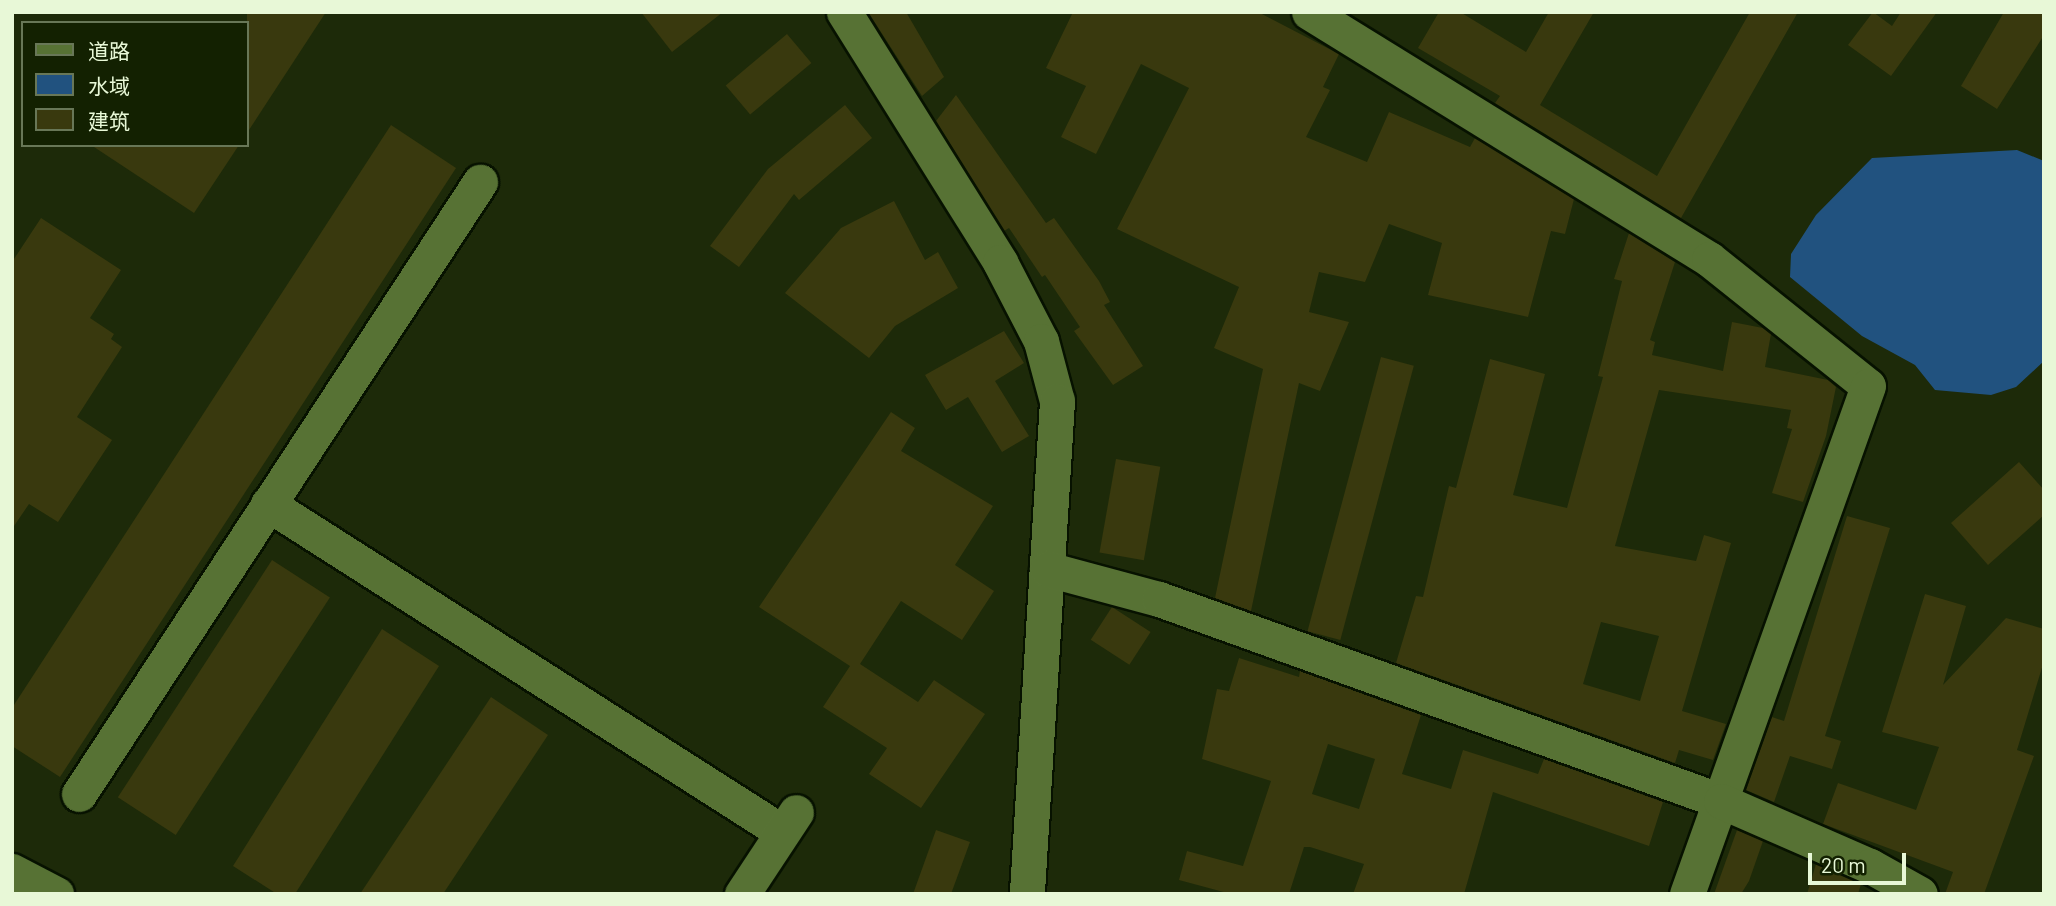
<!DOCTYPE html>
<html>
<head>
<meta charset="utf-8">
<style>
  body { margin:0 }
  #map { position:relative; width:2056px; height:906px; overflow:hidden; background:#1d2a09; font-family:Barlow,"Noto Sans SC",sans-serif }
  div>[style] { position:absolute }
  .water>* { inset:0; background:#21527f }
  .building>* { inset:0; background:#39390e; transform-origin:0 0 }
  .roads { filter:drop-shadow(2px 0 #071200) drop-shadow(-2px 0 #071200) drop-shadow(0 2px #071200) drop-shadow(0 -2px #071200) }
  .minor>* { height:35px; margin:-17.5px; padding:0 17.5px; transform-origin:17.5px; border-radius:17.5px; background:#577234 }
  span { translate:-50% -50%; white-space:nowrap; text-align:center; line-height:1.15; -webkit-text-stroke:5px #132101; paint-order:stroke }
  .frame { position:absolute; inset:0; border:14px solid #e8f8d7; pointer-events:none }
  .legend { position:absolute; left:21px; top:21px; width:228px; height:126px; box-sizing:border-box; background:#132101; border:2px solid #687757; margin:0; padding:9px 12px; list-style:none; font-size:21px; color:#e8f8d7 }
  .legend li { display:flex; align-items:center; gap:14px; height:35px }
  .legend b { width:35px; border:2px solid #687757 }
  .scale { position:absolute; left:1808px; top:853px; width:98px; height:32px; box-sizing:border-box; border:4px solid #e8f8d7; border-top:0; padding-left:9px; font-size:21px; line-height:24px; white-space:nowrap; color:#e8f8d7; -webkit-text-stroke:5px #132101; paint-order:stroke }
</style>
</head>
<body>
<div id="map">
  <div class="water">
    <i style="clip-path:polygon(2017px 150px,2044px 161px,2044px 361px,2016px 387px,1991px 395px,1935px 390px,1915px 365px,1862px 336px,1790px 277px,1791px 254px,1816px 215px,1872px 158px)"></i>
  </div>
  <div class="building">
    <i style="clip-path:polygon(247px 12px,326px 12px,247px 133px)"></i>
    <i style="clip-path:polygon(641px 12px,723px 12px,672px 52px)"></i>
    <i style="clip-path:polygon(868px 12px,906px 12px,944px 77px,922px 96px)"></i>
    <i style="clip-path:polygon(1073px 12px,1258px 12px,1339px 54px,1323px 87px,1330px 90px,1306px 137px,1367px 162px,1389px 112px,1470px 147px,1475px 138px,1574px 199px,1565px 234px,1551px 231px,1528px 317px,1428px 295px,1442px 243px,1389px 224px,1365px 282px,1319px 272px,1309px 312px,1349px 322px,1320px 391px,1299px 383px,1251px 611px,1215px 598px,1263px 369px,1214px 348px,1239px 287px,1117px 229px,1189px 88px,1141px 64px,1096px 154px,1061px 137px,1086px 86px,1046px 68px)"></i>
    <i style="clip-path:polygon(1439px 12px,1460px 12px,1526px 52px,1549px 12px,1594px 12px,1540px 105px,1657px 176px,1750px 12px,1798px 12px,1681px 218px,1495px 103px,1500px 96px,1418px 48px)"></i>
    <i style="clip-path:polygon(1873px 12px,1892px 26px,1901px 12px,1937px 12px,1891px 76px,1848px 45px)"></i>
    <i style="clip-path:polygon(2004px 12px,2044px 12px,2044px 35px,1997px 109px,1961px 86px)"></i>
    <i style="left:787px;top:34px;width:38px;height:80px;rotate:50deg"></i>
    <i style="clip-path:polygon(956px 95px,1046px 223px,1054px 218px,1099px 281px,1110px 302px,1104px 305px,1143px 366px,1113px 385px,1074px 331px,1080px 327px,1045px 275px,1042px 277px,1009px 228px,1004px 231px,936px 121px)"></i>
    <i style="clip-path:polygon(845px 105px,872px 138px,799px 200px,794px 194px,739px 267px,710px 246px,768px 169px)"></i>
    <i style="clip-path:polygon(391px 125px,456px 168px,60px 777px,12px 746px,12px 708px)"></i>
    <i style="clip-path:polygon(91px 145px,239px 145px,194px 213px)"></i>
    <i style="clip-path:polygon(894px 201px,925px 260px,938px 252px,958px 288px,895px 326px,869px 358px,785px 293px,841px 228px)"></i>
    <i style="clip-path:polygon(41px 218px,121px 270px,90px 318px,114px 334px,111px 339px,122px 347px,77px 417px,112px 440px,58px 522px,29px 504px,12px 529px,12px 262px)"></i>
    <i style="clip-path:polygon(evenodd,1629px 233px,1675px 262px,1650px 340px,1655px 342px,1652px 355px,1723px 371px,1732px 322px,1763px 328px,1771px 334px,1765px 367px,1828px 380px,1836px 387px,1826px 436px,1803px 502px,1772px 493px,1792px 429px,1787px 428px,1791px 410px,1659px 390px,1615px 546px,1696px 561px,1704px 535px,1731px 543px,1682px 711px,1726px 724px,1713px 760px,1679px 750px,1675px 763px,1396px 663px,1416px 596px,1423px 597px,1449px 486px,1456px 488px,1490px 359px,1545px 374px,1513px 495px,1567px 508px,1603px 377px,1598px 376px,1622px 281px,1614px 279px,1629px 233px,1601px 622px,1659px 636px,1640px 701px,1583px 684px,1601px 622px)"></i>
    <i style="clip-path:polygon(1004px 331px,1024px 363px,995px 381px,1029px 436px,1002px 452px,968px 397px,946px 410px,925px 375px)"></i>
    <i style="left:1381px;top:357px;width:34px;height:284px;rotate:15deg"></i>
    <i style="clip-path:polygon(891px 412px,915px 428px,901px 451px,993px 506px,955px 565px,994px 591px,962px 640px,901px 601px,860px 664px,918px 702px,934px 680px,985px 714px,921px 808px,869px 774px,887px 748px,823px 707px,850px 666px,759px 607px)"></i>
    <i style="left:1116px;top:459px;width:45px;height:95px;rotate:10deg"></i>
    <i style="clip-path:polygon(2019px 462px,2044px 490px,2044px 515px,1988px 565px,1951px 523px)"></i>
    <i style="clip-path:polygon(1847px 516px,1890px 528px,1825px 736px,1841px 741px,1832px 769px,1790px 756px,1774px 802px,1746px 790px,1772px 717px,1784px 721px)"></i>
    <i style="left:272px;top:560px;width:69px;height:283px;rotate:33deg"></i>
    <i style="clip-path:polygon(1925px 594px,1966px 606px,1943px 685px,2006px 618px,2044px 629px,2044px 661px,2017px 750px,2034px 756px,1984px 894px,1945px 894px,1953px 872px,1823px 824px,1838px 783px,1916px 810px,1939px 747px,1882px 732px)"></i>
    <i style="left:1112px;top:607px;width:46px;height:39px;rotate:33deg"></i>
    <i style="clip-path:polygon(382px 629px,439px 666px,295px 894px,277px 894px,233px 866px)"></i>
    <i style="clip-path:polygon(evenodd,1239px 658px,1299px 677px,1300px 671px,1421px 715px,1402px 774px,1451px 789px,1463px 750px,1538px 774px,1544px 759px,1663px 802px,1649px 846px,1493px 792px,1464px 894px,1353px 894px,1364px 864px,1310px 847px,1304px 847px,1289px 894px,1231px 894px,1179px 880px,1187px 851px,1243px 866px,1271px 781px,1202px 759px,1217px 689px,1229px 691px,1239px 658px,1328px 744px,1375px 759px,1359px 809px,1312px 794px,1328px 744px)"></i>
    <i style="clip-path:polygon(491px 697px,548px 735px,443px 894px,360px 894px)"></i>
    <i style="clip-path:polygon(936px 830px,970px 842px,951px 894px,913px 894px)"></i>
    <i style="clip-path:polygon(1737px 830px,1763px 841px,1749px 881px,1741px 894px,1714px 894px)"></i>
    <i style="clip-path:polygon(1816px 864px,1861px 884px,1858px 894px,1807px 894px)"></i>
  </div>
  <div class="roads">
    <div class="minor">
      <i style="left:844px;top:12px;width:295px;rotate:58deg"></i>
      <i style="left:1000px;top:262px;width:89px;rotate:62.6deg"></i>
      <i style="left:1041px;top:341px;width:62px;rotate:75.1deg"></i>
      <i style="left:1057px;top:401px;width:494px;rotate:93.5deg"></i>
      <i style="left:1309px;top:12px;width:470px;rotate:31.7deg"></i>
      <i style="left:1709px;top:259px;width:203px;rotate:38.6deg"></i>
      <i style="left:1868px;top:386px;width:539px;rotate:109.61deg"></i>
      <i style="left:268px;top:504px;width:610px;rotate:32.54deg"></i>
      <i style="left:1047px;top:569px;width:116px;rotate:15deg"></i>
      <i style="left:1159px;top:599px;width:597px;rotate:19.77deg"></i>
      <i style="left:1721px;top:801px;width:163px;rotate:23.6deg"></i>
      <i style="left:1870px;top:866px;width:57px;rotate:29.2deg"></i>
      <i style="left:79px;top:794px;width:732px;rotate:-56.77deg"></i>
      <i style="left:12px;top:871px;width:50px;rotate:27.6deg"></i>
      <i style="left:742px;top:894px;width:98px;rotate:-56.6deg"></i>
    </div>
  </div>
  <div class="frame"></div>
  <ul class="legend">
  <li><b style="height:9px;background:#577234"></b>道路</li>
  <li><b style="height:19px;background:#21527f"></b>水域</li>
  <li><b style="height:19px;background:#39390e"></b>建筑</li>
  </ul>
  <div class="scale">20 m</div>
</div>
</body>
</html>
